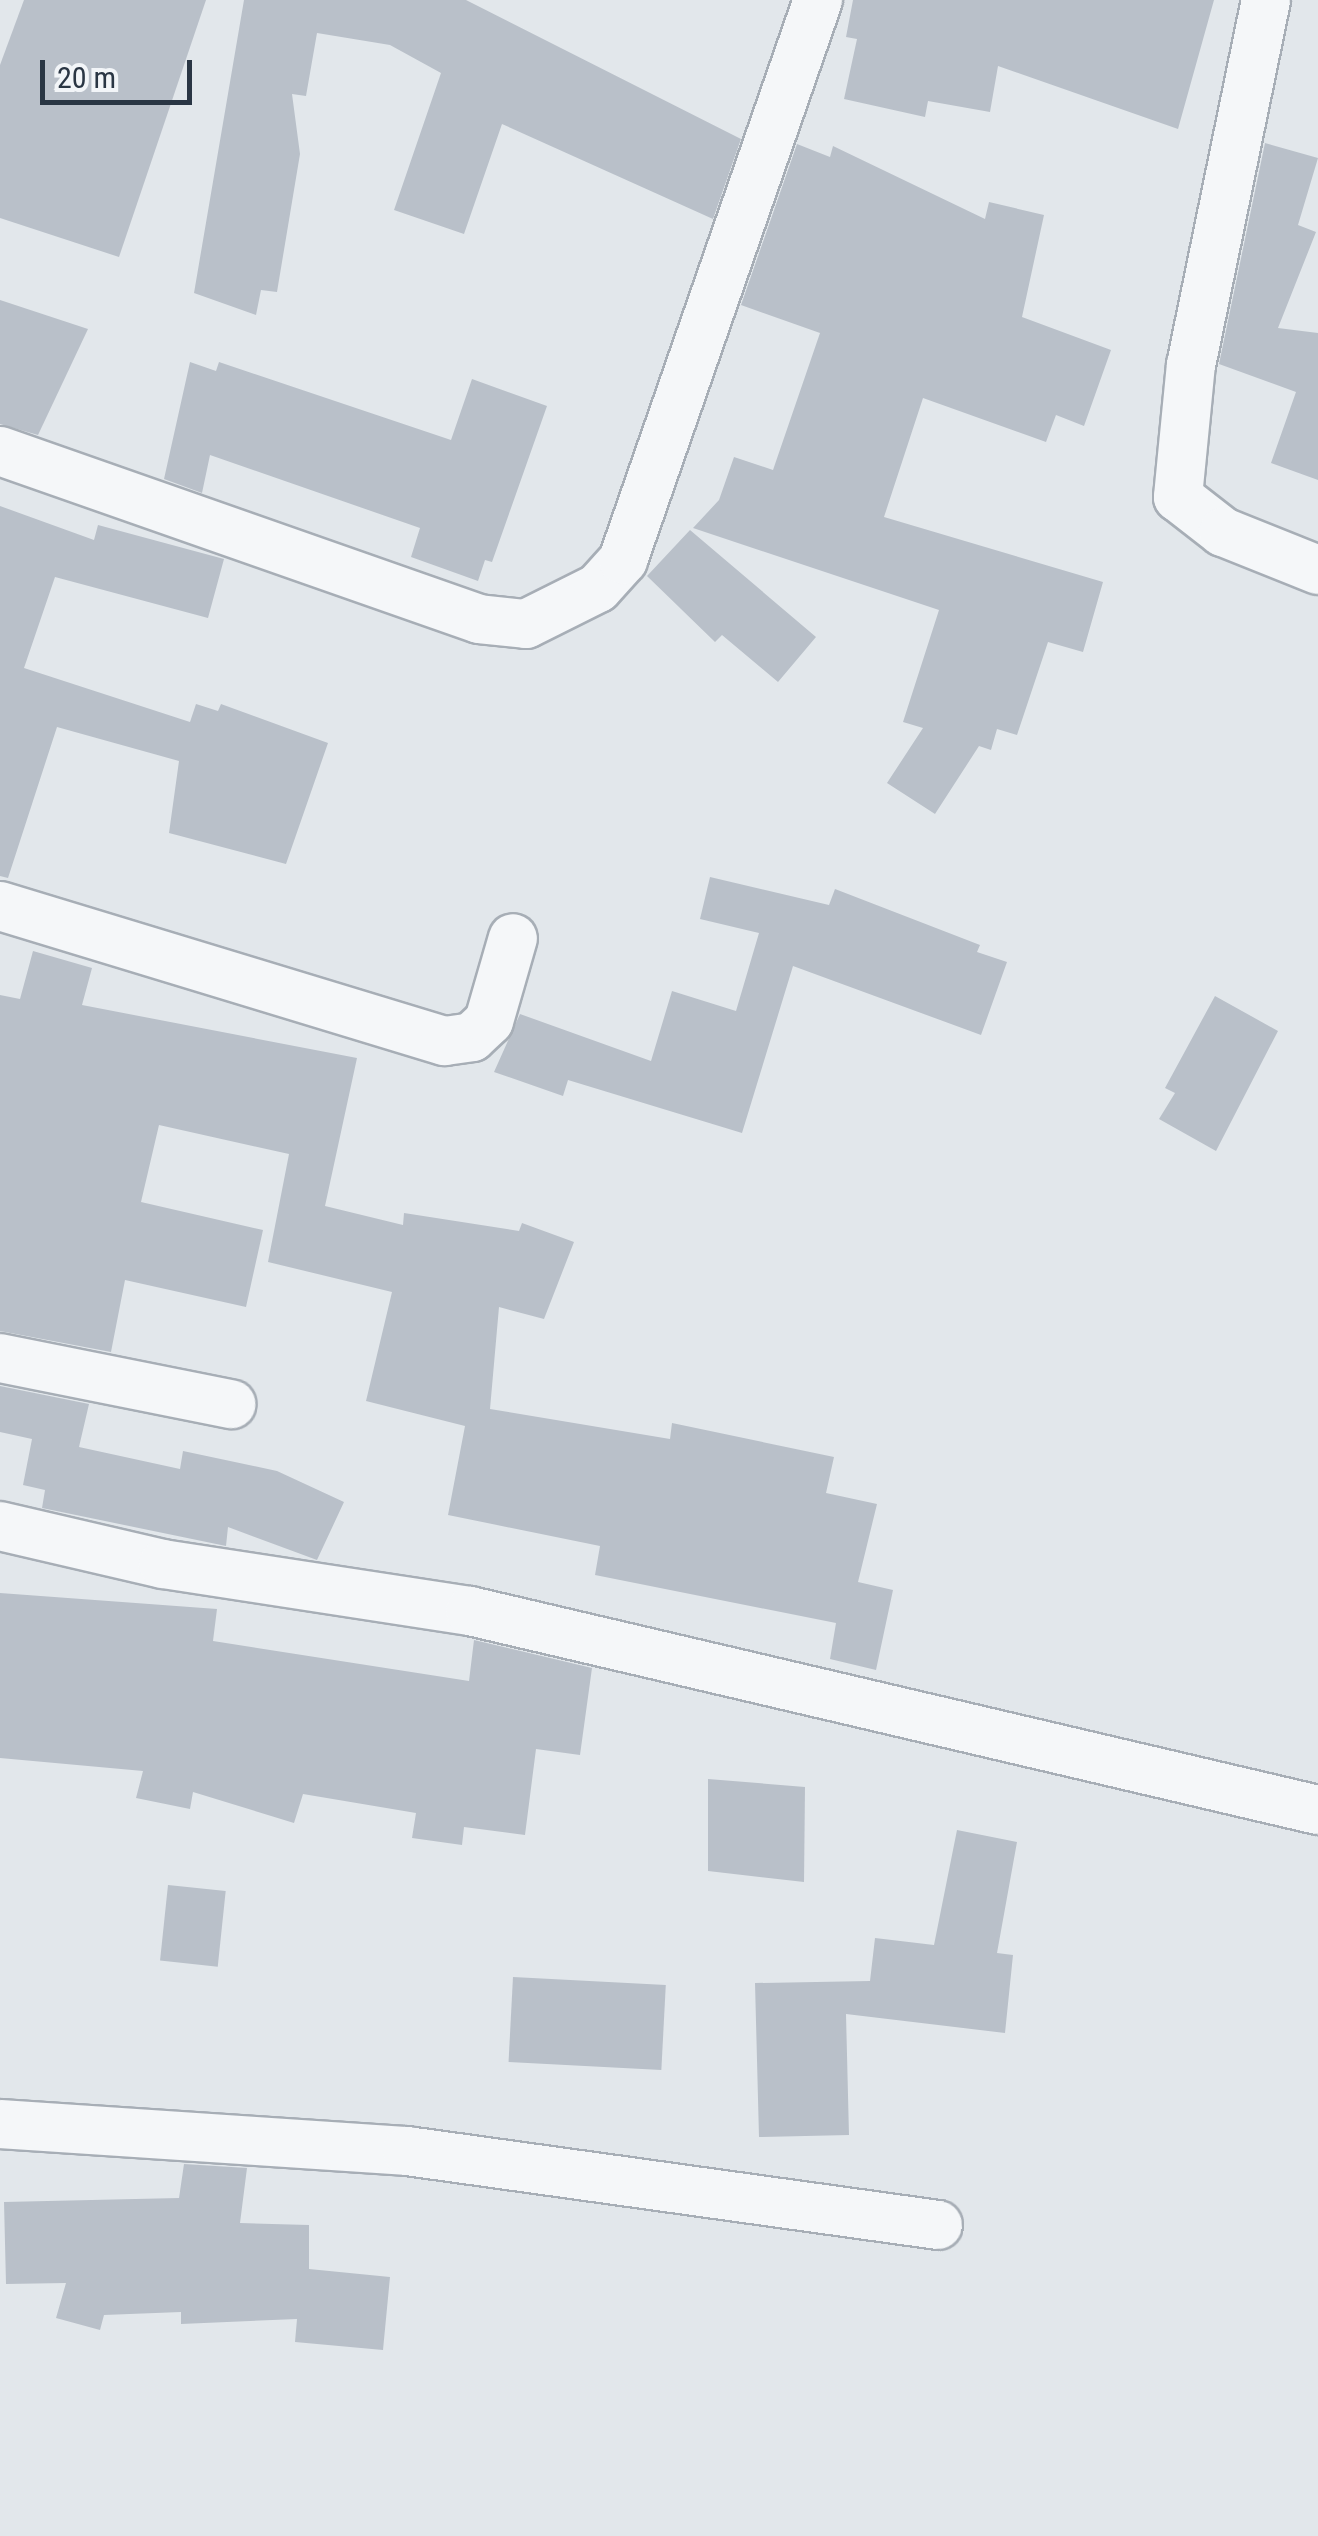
<!DOCTYPE html>
<html>
<head>
<meta charset="utf-8">
<style>
  body { margin:0 }
  #map { position:relative; width:1318px; height:2536px; overflow:hidden; background:#e2e7eb; font-family:"Roboto Condensed",sans-serif }
  div>[style] { position:absolute }
  .building>* { inset:0; background:#b9c0c9; transform-origin:0 0 }
  .roads { filter:drop-shadow(2px 0 #a7aeb6) drop-shadow(-2px 0 #a7aeb6) drop-shadow(0 2px #a7aeb6) drop-shadow(0 -2px #a7aeb6) }
  .minor>* { height:48px; margin:-24px; padding:0 24px; transform-origin:24px; border-radius:24px; background:#f5f7f9 }
  span { translate:-50% -50%; white-space:nowrap; text-align:center; line-height:1.15; -webkit-text-stroke:9px #f2f5f8; paint-order:stroke }
  .scale { position:absolute; left:40px; top:60px; width:152px; height:45px; box-sizing:border-box; border:5px solid #2a3644; border-top:0; padding-left:12px; font-size:30px; line-height:35px; white-space:nowrap; color:#2a3644; -webkit-text-stroke:8px #f2f5f8; paint-order:stroke }
</style>
</head>
<body>
<div id="map">
  <div class="building">
    <i style="clip-path:polygon(24px 0,206px 0,119px 257px,0 218px,0 65px)"></i>
    <i style="clip-path:polygon(244px 0,466px 0,741px 139px,713px 219px,502px 124px,464px 234px,394px 210px,441px 73px,390px 45px,317px 33px,306px 96px,292px 94px,300px 154px,277px 292px,261px 290px,256px 315px,194px 293px)"></i>
    <i style="clip-path:polygon(853px 0,1214px 0,1178px 129px,998px 66px,990px 112px,928px 101px,925px 117px,844px 99px,857px 39px,846px 37px)"></i>
    <i style="clip-path:polygon(1265px 143px,1318px 158px,1298px 225px,1316px 232px,1278px 328px,1318px 333px,1318px 480px,1271px 463px,1296px 392px,1219px 364px)"></i>
    <i style="clip-path:polygon(797px 144px,830px 157px,833px 146px,985px 219px,989px 202px,1044px 215px,1022px 317px,1111px 350px,1084px 426px,1056px 415px,1046px 442px,923px 398px,884px 517px,1103px 582px,1083px 652px,1048px 642px,1017px 735px,997px 729px,991px 750px,979px 746px,935px 814px,887px 783px,923px 728px,903px 722px,939px 610px,693px 528px,719px 500px,734px 457px,773px 470px,820px 333px,741px 305px)"></i>
    <i style="clip-path:polygon(0 300px,88px 329px,38px 435px,0 424px)"></i>
    <i style="clip-path:polygon(190px 362px,216px 371px,219px 362px,451px 440px,472px 379px,547px 406px,492px 562px,485px 560px,478px 581px,411px 557px,420px 528px,210px 455px,202px 493px,164px 479px)"></i>
    <i style="clip-path:polygon(0 506px,94px 540px,98px 525px,224px 559px,208px 618px,55px 577px,24px 668px,190px 722px,196px 704px,218px 711px,221px 704px,328px 743px,286px 864px,169px 833px,179px 761px,57px 727px,8px 878px,0 876px)"></i>
    <i style="clip-path:polygon(690px 530px,816px 637px,778px 682px,722px 635px,715px 642px,647px 576px)"></i>
    <i style="clip-path:polygon(710px 877px,829px 905px,835px 889px,980px 945px,977px 952px,1007px 962px,981px 1035px,793px 966px,742px 1133px,568px 1080px,563px 1096px,494px 1072px,520px 1014px,651px 1061px,672px 991px,736px 1011px,759px 933px,700px 919px)"></i>
    <i style="clip-path:polygon(33px 951px,92px 968px,82px 1005px,357px 1058px,325px 1206px,403px 1225px,404px 1213px,519px 1231px,522px 1223px,574px 1242px,544px 1319px,499px 1307px,490px 1409px,670px 1439px,672px 1423px,834px 1457px,826px 1493px,877px 1504px,858px 1582px,893px 1590px,876px 1670px,830px 1659px,836px 1623px,595px 1575px,600px 1546px,448px 1515px,465px 1426px,366px 1401px,392px 1292px,268px 1262px,289px 1154px,159px 1125px,141px 1202px,263px 1230px,246px 1307px,125px 1280px,111px 1352px,0 1331px,0 995px,20px 999px)"></i>
    <i style="clip-path:polygon(1215px 996px,1278px 1031px,1216px 1151px,1159px 1119px,1175px 1093px,1165px 1088px)"></i>
    <i style="clip-path:polygon(0 1386px,89px 1404px,79px 1447px,180px 1469px,183px 1451px,277px 1471px,344px 1502px,317px 1560px,228px 1527px,226px 1546px,42px 1508px,45px 1490px,23px 1485px,32px 1439px,0 1432px)"></i>
    <i style="clip-path:polygon(0 1593px,217px 1609px,213px 1641px,469px 1681px,474px 1640px,592px 1668px,580px 1755px,536px 1749px,525px 1835px,464px 1827px,462px 1845px,412px 1838px,416px 1813px,303px 1794px,294px 1823px,193px 1792px,190px 1809px,136px 1798px,143px 1771px,0 1758px)"></i>
    <i style="clip-path:polygon(708px 1779px,805px 1787px,804px 1882px,708px 1871px)"></i>
    <i style="clip-path:polygon(957px 1830px,1017px 1842px,997px 1953px,1013px 1955px,1005px 2033px,846px 2014px,849px 2135px,759px 2137px,755px 1983px,870px 1981px,875px 1938px,934px 1945px)"></i>
    <i style="left:168px;top:1885px;width:58px;height:76px;rotate:6deg"></i>
    <i style="left:513px;top:1977px;width:153px;height:85px;rotate:3deg"></i>
    <i style="clip-path:polygon(184px 2164px,247px 2168px,240px 2223px,309px 2225px,309px 2269px,390px 2277px,383px 2350px,295px 2342px,297px 2319px,181px 2324px,181px 2312px,104px 2315px,100px 2330px,56px 2318px,66px 2283px,6px 2284px,4px 2202px,179px 2198px)"></i>
  </div>
  <div class="roads">
    <div class="minor">
      <i style="left:1266px;top:0;width:372px;rotate:101.6deg"></i>
      <i style="left:1191px;top:364px;width:134px;rotate:95.6deg"></i>
      <i style="left:1178px;top:497px;width:57px;rotate:37.9deg"></i>
      <i style="left:1223px;top:532px;width:102px;rotate:21.8deg"></i>
      <i style="left:0;top:451px;width:508px;rotate:19.33deg"></i>
      <i style="left:479px;top:619px;width:47px;rotate:6.1deg"></i>
      <i style="left:526px;top:624px;width:80px;rotate:-26.6deg"></i>
      <i style="left:598px;top:588px;width:38px;rotate:-48deg"></i>
      <i style="left:623px;top:560px;width:593px;rotate:-70.8deg"></i>
      <i style="left:0;top:906px;width:465px;rotate:16.9deg"></i>
      <i style="left:445px;top:1041px;width:27px;rotate:-8deg"></i>
      <i style="left:472px;top:1037px;width:23px;rotate:-43deg"></i>
      <i style="left:489px;top:1021px;width:86px;rotate:-73.9deg"></i>
      <i style="left:0;top:1358px;width:236px;rotate:11.3deg"></i>
      <i style="left:0;top:1526px;width:167px;rotate:13.1deg"></i>
      <i style="left:163px;top:1564px;width:311px;rotate:8.7deg"></i>
      <i style="left:470px;top:1611px;width:871px;rotate:13.21deg"></i>
      <i style="left:0;top:2124px;width:408px;rotate:3.8deg"></i>
      <i style="left:407px;top:2151px;width:536px;rotate:7.93deg"></i>
    </div>
  </div>
  <div class="scale">20 m</div>
</div>
</body>
</html>
